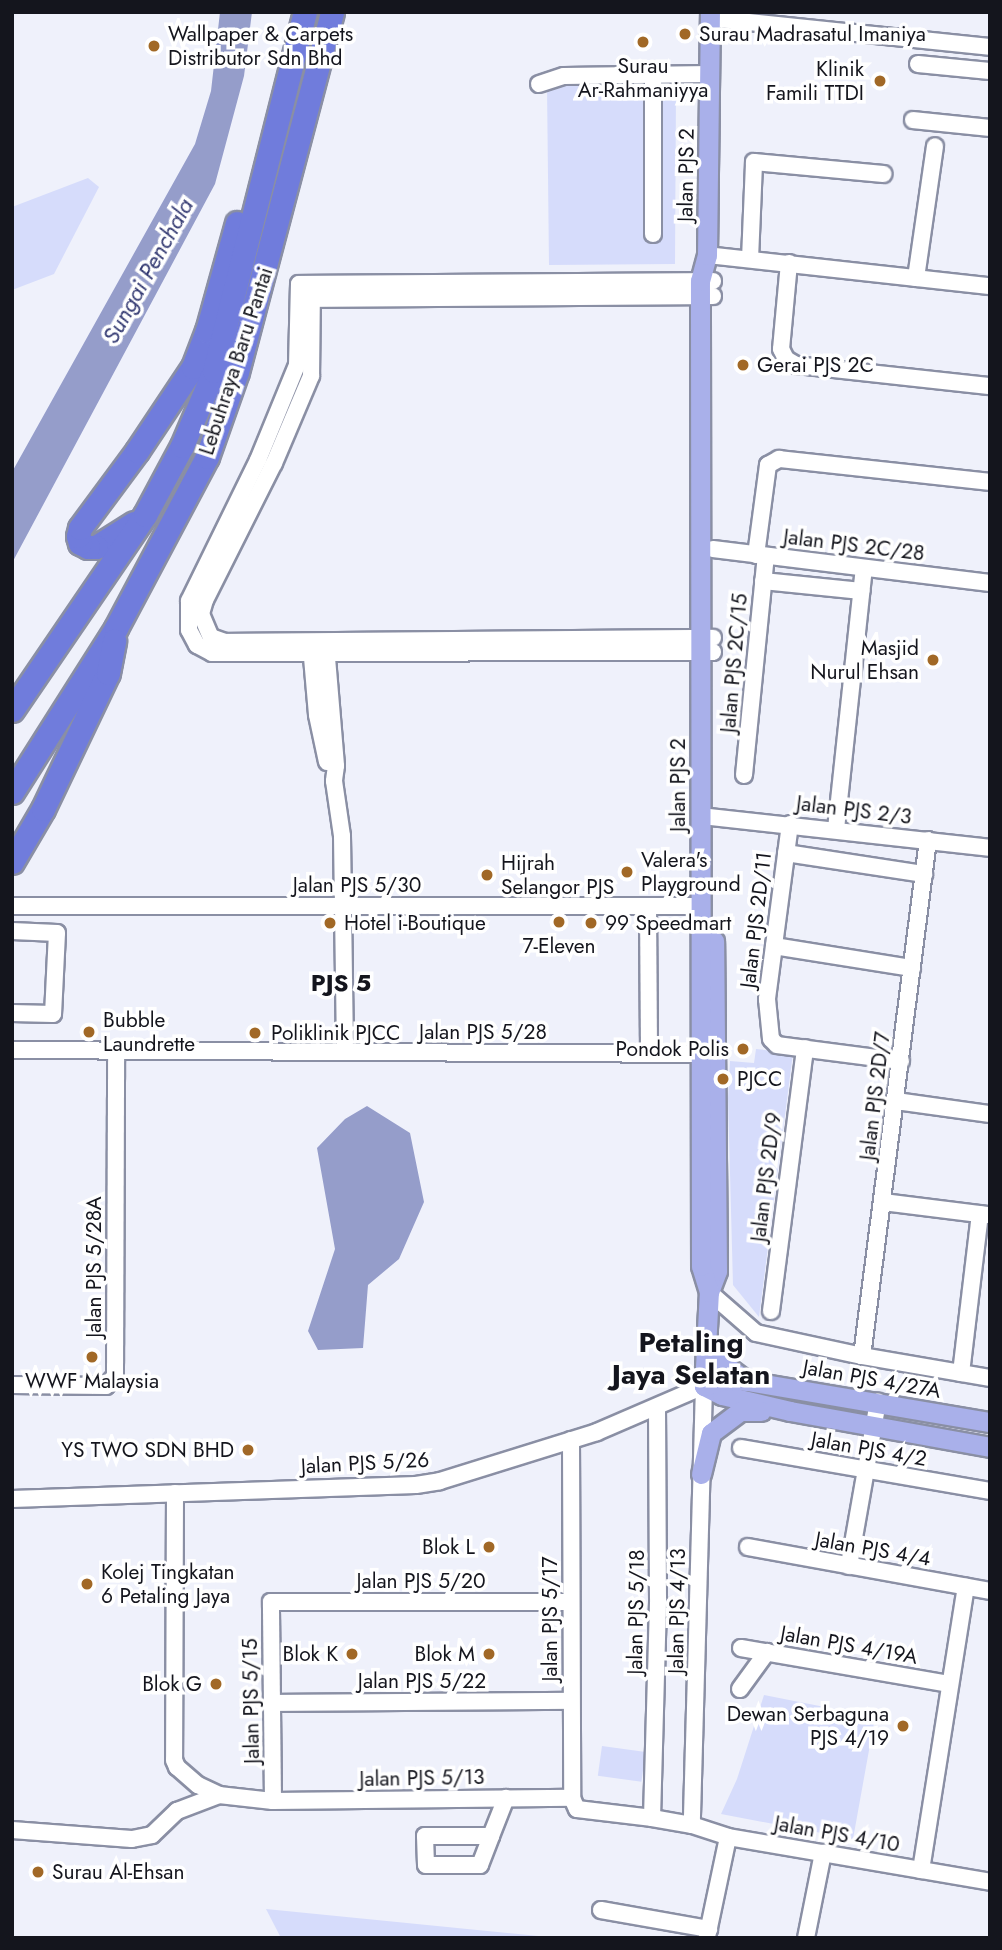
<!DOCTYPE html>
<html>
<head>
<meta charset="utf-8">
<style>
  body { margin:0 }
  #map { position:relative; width:1002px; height:1950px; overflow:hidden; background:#eff1fb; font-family:Jost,sans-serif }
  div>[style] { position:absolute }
  .green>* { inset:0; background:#d6dcfb; transform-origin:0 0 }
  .water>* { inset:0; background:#959dca }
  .roads { filter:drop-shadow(2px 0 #8a8fa4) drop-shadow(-2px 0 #8a8fa4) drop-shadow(0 2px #8a8fa4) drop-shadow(0 -2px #8a8fa4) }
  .minor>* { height:16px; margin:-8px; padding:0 8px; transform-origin:8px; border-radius:8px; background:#fff }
  .major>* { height:19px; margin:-9.5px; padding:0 9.5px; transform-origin:9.5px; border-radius:9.5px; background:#a9b0ea }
  .highway>* { height:23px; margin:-11.5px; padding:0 11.5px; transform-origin:11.5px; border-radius:11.5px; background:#707cdc }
  .dots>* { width:19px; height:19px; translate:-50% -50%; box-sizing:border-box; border:4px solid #fff; border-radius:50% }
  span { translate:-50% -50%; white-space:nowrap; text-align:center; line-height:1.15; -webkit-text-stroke:7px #fff; paint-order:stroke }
  .poi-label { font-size:21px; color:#14151d }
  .left { translate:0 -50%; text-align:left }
  .right { translate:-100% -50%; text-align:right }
  .street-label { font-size:21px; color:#14151d }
  .water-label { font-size:23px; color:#353b73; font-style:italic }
  .quarter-label { font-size:24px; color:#14151d; font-weight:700 }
  .district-label { font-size:28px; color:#14151d; font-weight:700 }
  .frame { position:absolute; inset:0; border:14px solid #14151d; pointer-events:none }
</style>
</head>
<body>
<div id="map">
  <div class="green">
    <i style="clip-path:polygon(586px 82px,676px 90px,675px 264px,549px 265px,547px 86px)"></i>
    <i style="clip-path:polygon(88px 178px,99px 187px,54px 274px,12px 290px,12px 207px)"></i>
    <i style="clip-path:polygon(756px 1049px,793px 1053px,759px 1317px,733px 1285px,728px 1098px,730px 1061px,754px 1063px)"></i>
    <i style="clip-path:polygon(764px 1695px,875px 1717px,853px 1839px,721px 1814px,737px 1779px)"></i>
    <i style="left:602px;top:1746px;width:44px;height:30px;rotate:8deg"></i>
    <i style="clip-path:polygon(266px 1909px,559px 1938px,281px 1938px)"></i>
  </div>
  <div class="water">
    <i style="clip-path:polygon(220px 12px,252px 12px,244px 76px,215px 184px,12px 563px,12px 472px,195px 144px,211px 91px)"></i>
    <i style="clip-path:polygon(367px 1106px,410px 1133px,424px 1202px,399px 1259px,368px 1285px,363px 1348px,318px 1350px,308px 1331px,335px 1249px,317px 1148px,345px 1119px)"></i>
  </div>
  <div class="roads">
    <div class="minor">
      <i style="left:710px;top:18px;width:281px;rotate:5.9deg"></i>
      <i style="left:918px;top:64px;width:72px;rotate:5.6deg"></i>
      <i style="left:653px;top:75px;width:159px;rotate:90deg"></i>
      <i style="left:539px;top:84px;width:26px;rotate:-18deg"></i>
      <i style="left:564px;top:76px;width:146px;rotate:-0.8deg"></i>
      <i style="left:913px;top:120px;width:77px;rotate:5.9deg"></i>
      <i style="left:707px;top:255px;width:285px;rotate:6.3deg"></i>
      <i style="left:750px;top:259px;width:97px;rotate:-87.6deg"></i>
      <i style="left:754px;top:162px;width:130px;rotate:5.3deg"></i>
      <i style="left:789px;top:263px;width:86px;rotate:95.3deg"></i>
      <i style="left:781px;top:349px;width:11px;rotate:63deg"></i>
      <i style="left:786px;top:359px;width:12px;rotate:31deg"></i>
      <i style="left:796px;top:365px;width:195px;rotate:6.2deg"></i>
      <i style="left:916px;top:278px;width:133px;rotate:-81.8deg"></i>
      <i style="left:713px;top:281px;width:414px;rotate:179.6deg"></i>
      <i style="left:299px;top:284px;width:81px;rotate:91.4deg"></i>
      <i style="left:297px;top:365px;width:103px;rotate:112.3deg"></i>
      <i style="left:258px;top:460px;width:157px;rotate:116.1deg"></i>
      <i style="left:189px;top:601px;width:29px;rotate:90deg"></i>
      <i style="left:189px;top:630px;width:17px;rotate:62deg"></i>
      <i style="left:197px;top:645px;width:17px;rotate:28deg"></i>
      <i style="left:212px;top:653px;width:501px;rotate:-0.11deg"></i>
      <i style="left:312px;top:284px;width:92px;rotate:90.6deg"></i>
      <i style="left:311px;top:376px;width:95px;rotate:113deg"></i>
      <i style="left:274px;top:463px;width:153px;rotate:116.7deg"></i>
      <i style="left:205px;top:600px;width:15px;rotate:106deg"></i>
      <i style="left:201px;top:614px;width:25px;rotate:67deg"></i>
      <i style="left:211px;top:637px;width:15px;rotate:20deg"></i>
      <i style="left:225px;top:642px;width:488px;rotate:-0.5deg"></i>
      <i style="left:304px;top:299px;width:409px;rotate:-0.4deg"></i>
      <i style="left:713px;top:549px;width:279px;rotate:7deg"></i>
      <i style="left:756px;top:555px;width:91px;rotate:-82.4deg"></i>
      <i style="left:768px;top:465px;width:13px;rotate:-29deg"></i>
      <i style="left:779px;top:459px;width:212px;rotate:6.2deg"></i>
      <i style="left:763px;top:581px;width:99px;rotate:5.8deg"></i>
      <i style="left:311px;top:646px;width:69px;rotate:85deg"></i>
      <i style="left:317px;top:715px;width:48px;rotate:78deg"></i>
      <i style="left:326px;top:646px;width:120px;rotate:85.2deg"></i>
      <i style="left:336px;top:766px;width:15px;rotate:98deg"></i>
      <i style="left:334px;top:781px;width:56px;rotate:81.7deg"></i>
      <i style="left:342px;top:836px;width:216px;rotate:89.2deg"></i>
      <i style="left:744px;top:775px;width:220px;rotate:-84.3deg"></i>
      <i style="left:701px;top:816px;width:291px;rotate:6.3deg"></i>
      <i style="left:790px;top:824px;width:177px;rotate:97.5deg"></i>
      <i style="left:767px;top:999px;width:40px;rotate:84.3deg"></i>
      <i style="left:771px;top:1039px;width:8px;rotate:45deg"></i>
      <i style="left:777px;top:1045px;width:125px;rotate:7.4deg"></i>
      <i style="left:836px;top:829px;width:262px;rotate:-83.9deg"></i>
      <i style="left:786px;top:853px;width:140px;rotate:8.7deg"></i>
      <i style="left:12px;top:906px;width:689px"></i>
      <i style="left:648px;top:906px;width:148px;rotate:89.6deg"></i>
      <i style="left:12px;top:931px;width:45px;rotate:2.5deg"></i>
      <i style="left:57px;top:933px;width:81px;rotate:92.8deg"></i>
      <i style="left:53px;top:1014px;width:41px;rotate:-178.6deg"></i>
      <i style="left:774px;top:946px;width:140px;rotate:9.1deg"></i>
      <i style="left:12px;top:1050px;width:689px;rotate:0.33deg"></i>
      <i style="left:896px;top:1101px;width:95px;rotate:7.9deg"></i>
      <i style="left:883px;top:1202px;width:105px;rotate:7.1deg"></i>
      <i style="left:709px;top:1292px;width:62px;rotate:41.1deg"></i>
      <i style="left:756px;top:1333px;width:108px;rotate:12.2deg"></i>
      <i style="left:862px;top:1356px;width:130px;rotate:9.8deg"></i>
      <i style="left:771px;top:1311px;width:265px;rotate:-82.6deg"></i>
      <i style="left:862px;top:1356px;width:520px;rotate:-82.71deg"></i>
      <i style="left:961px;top:1373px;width:160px;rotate:-83.2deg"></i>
      <i style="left:12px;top:1385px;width:94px;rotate:0.6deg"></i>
      <i style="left:106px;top:1386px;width:13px;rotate:-48deg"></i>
      <i style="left:115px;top:1376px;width:325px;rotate:-89.8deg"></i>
      <i style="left:571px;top:1440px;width:358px;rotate:89.8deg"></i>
      <i style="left:572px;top:1798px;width:12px;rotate:66deg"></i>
      <i style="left:577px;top:1809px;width:76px;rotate:6.8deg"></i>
      <i style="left:652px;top:1818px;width:41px;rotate:9.9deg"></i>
      <i style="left:692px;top:1825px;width:38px;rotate:18deg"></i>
      <i style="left:728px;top:1837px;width:266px;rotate:9.7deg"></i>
      <i style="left:741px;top:1448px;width:253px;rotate:9.8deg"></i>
      <i style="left:175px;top:1493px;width:267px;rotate:90.2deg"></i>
      <i style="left:174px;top:1760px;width:8px;rotate:67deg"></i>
      <i style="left:177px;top:1767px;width:28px;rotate:41deg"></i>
      <i style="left:198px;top:1785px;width:23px;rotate:25deg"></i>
      <i style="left:12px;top:1499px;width:404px;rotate:-2deg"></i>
      <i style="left:416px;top:1485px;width:24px;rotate:-9deg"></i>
      <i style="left:440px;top:1481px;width:164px;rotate:-17.3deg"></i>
      <i style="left:597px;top:1432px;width:116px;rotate:-23.3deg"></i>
      <i style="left:704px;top:1386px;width:439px;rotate:91.6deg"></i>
      <i style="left:748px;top:1547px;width:246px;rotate:10.3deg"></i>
      <i style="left:849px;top:1566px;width:167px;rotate:-80deg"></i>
      <i style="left:741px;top:1648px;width:212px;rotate:9.8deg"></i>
      <i style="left:740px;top:1689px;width:46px;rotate:-53.9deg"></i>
      <i style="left:273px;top:1703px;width:298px;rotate:-0.4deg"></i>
      <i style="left:273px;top:1801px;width:199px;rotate:-90.6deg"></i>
      <i style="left:271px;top:1602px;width:300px"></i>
      <i style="left:652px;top:1818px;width:220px;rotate:-88.4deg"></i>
      <i style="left:658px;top:1598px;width:190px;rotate:-90.3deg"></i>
      <i style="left:12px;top:1830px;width:120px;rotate:4.3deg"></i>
      <i style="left:132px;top:1839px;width:20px;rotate:-11deg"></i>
      <i style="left:152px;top:1835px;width:35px;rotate:-44deg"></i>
      <i style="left:177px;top:1811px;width:45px;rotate:-20.9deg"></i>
      <i style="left:219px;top:1795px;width:54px;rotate:6.3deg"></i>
      <i style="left:273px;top:1801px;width:299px;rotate:-0.6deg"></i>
      <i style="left:491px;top:1836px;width:66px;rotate:180deg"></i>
      <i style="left:425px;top:1836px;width:29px;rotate:88deg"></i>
      <i style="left:426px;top:1865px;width:54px"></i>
      <i style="left:480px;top:1865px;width:31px;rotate:-69deg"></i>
      <i style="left:491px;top:1836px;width:41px;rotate:-68.5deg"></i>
      <i style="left:921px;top:1870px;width:287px;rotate:-81deg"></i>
      <i style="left:601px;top:1910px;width:110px;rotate:10deg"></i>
      <i style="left:707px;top:1937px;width:102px;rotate:-78.1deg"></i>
      <i style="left:806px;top:1938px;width:87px;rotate:-78.7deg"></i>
    </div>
    <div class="major">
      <i style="left:709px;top:1292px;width:22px;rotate:-69deg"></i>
      <i style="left:717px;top:1271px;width:330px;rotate:-90.5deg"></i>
      <i style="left:706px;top:1341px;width:26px;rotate:54deg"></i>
      <i style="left:721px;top:1362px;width:31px;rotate:37deg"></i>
      <i style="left:704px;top:1386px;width:94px;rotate:-87deg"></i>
      <i style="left:709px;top:1292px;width:27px;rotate:-107deg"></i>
      <i style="left:701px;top:1266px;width:985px;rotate:-90.06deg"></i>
      <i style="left:700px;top:281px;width:27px;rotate:-75deg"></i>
      <i style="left:707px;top:255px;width:243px;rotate:-89.3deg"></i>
      <i style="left:704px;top:1386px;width:20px;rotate:27deg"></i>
      <i style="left:722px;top:1395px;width:70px;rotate:13.2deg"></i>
      <i style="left:790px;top:1411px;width:203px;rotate:10.2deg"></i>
      <i style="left:704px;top:1386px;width:21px;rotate:-17deg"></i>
      <i style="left:724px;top:1380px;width:23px;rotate:2deg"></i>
      <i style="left:747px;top:1381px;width:246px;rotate:9.6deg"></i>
      <i style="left:701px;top:1474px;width:42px;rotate:-76.3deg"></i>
      <i style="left:711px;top:1433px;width:36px;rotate:-37deg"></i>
      <i style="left:740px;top:1411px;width:21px"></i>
    </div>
    <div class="highway">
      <i style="left:134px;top:523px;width:45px;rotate:147.7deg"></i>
      <i style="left:96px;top:547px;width:8px;rotate:180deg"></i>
      <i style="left:88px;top:547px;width:9px;rotate:-153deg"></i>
      <i style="left:80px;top:543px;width:7px;rotate:-106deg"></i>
      <i style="left:78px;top:536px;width:8px;rotate:-76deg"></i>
      <i style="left:80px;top:528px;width:96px;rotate:-53.5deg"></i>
      <i style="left:137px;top:451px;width:101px;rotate:-56.3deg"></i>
      <i style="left:193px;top:367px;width:39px;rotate:-69deg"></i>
      <i style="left:207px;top:331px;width:112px;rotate:-74.5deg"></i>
      <i style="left:12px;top:710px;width:236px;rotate:-55.7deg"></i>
      <i style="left:145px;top:515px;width:78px;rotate:-61.8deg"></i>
      <i style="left:182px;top:446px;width:82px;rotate:-66.9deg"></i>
      <i style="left:214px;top:371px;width:370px;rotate:-75.8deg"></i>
      <i style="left:12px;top:792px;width:194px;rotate:-57.6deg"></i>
      <i style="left:116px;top:628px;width:194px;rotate:-62deg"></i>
      <i style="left:207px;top:457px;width:90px;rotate:-70.6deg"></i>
      <i style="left:237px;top:372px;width:372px;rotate:-75.2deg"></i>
      <i style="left:12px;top:862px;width:61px;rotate:-59.7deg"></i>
      <i style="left:43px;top:809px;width:151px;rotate:-64.5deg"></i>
      <i style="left:108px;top:673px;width:33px;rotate:-79deg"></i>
    </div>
  </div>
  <div class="dots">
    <i style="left:685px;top:34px;background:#a16826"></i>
    <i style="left:643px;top:42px;background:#a16826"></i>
    <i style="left:154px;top:46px;background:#a16826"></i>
    <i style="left:880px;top:81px;background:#a16826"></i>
    <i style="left:743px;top:365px;background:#a16826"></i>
    <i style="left:933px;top:660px;background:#a16826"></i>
    <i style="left:627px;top:872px;background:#a16826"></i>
    <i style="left:487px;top:875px;background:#a16826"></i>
    <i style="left:559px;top:922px;background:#a16826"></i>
    <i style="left:330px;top:923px;background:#a16826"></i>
    <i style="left:591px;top:923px;background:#a16826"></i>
    <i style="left:89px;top:1032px;background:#a16826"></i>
    <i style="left:255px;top:1033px;background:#a16826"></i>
    <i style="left:743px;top:1049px;background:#a16826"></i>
    <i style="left:723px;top:1079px;background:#a16826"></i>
    <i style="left:92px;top:1357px;background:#a16826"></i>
    <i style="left:248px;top:1450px;background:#a16826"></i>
    <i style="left:489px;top:1547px;background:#a16826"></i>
    <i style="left:87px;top:1584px;background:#a16826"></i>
    <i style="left:352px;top:1654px;background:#a16826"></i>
    <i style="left:489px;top:1654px;background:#a16826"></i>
    <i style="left:216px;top:1684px;background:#a16826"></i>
    <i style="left:903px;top:1726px;background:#a16826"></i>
    <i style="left:38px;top:1872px;background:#a16826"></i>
  </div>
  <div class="poi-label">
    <span class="left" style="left:168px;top:46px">Wallpaper &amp; Carpets<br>Distributor Sdn Bhd</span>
    <span class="left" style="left:699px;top:34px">Surau Madrasatul Imaniya</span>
    <span style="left:643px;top:78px">Surau<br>Ar-Rahmaniyya</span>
    <span class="right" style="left:864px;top:81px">Klinik<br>Famili TTDI</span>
    <span class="left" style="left:757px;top:365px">Gerai PJS 2C</span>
    <span class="right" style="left:919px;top:660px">Masjid<br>Nurul Ehsan</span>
    <span class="left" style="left:641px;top:872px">Valera's<br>Playground</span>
    <span class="left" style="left:501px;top:875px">Hijrah<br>Selangor PJS</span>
    <span class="left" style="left:344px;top:923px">Hotel i-Boutique</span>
    <span class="left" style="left:605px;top:923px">99 Speedmart</span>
    <span style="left:559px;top:946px">7-Eleven</span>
    <span class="left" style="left:103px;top:1032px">Bubble<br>Laundrette</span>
    <span class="left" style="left:271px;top:1033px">Poliklinik PJCC</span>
    <span class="right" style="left:729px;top:1049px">Pondok Polis</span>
    <span class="left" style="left:737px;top:1079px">PJCC</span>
    <span style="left:92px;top:1381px">WWF Malaysia</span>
    <span class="right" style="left:234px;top:1450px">YS TWO SDN BHD</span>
    <span class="right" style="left:475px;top:1547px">Blok L</span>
    <span class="left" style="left:101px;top:1584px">Kolej Tingkatan<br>6 Petaling Jaya</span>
    <span class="right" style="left:338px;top:1654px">Blok K</span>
    <span class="right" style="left:475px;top:1654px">Blok M</span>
    <span class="right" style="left:202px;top:1684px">Blok G</span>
    <span class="right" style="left:889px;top:1726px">Dewan Serbaguna<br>PJS 4/19</span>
    <span class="left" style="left:52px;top:1872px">Surau Al-Ehsan</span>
  </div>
  <div class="street-label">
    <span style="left:686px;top:175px;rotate:-89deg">Jalan PJS 2</span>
    <span style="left:236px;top:361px;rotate:-72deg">Lebuhraya Baru Pantai</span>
    <span style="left:854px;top:545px;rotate:7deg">Jalan PJS 2C/28</span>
    <span style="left:734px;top:663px;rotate:-85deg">Jalan PJS 2C/15</span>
    <span style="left:678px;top:785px;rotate:-90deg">Jalan PJS 2</span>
    <span style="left:854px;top:810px;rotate:7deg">Jalan PJS 2/3</span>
    <span style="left:357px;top:885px">Jalan PJS 5/30</span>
    <span style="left:756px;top:920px;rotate:-83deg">Jalan PJS 2D/11</span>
    <span style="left:483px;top:1032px">Jalan PJS 5/28</span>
    <span style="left:875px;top:1096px;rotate:-83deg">Jalan PJS 2D/7</span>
    <span style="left:766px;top:1177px;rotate:-83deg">Jalan PJS 2D/9</span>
    <span style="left:94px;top:1267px;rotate:-90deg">Jalan PJS 5/28A</span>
    <span style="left:872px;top:1379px;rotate:10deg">Jalan PJS 4/27A</span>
    <span style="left:869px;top:1449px;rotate:10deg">Jalan PJS 4/2</span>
    <span style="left:365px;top:1463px;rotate:-3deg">Jalan PJS 5/26</span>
    <span style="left:873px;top:1549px;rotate:10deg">Jalan PJS 4/4</span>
    <span style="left:421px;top:1581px">Jalan PJS 5/20</span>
    <span style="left:677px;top:1611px;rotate:-89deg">Jalan PJS 4/13</span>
    <span style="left:636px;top:1612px;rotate:-89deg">Jalan PJS 5/18</span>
    <span style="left:550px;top:1619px;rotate:-90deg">Jalan PJS 5/17</span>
    <span style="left:849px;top:1645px;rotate:10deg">Jalan PJS 4/19A</span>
    <span style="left:422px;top:1681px">Jalan PJS 5/22</span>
    <span style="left:251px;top:1701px;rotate:-91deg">Jalan PJS 5/15</span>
    <span style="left:422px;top:1778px;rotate:-1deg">Jalan PJS 5/13</span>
    <span style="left:837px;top:1834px;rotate:10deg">Jalan PJS 4/10</span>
  </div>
  <div class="water-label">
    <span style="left:148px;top:271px;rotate:-61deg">Sungai Penchala</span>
  </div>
  <div class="quarter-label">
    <span style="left:341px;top:983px">PJS 5</span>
  </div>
  <div class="district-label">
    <span style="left:691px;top:1359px">Petaling<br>Jaya Selatan</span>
  </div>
  <div class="frame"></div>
</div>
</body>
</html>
